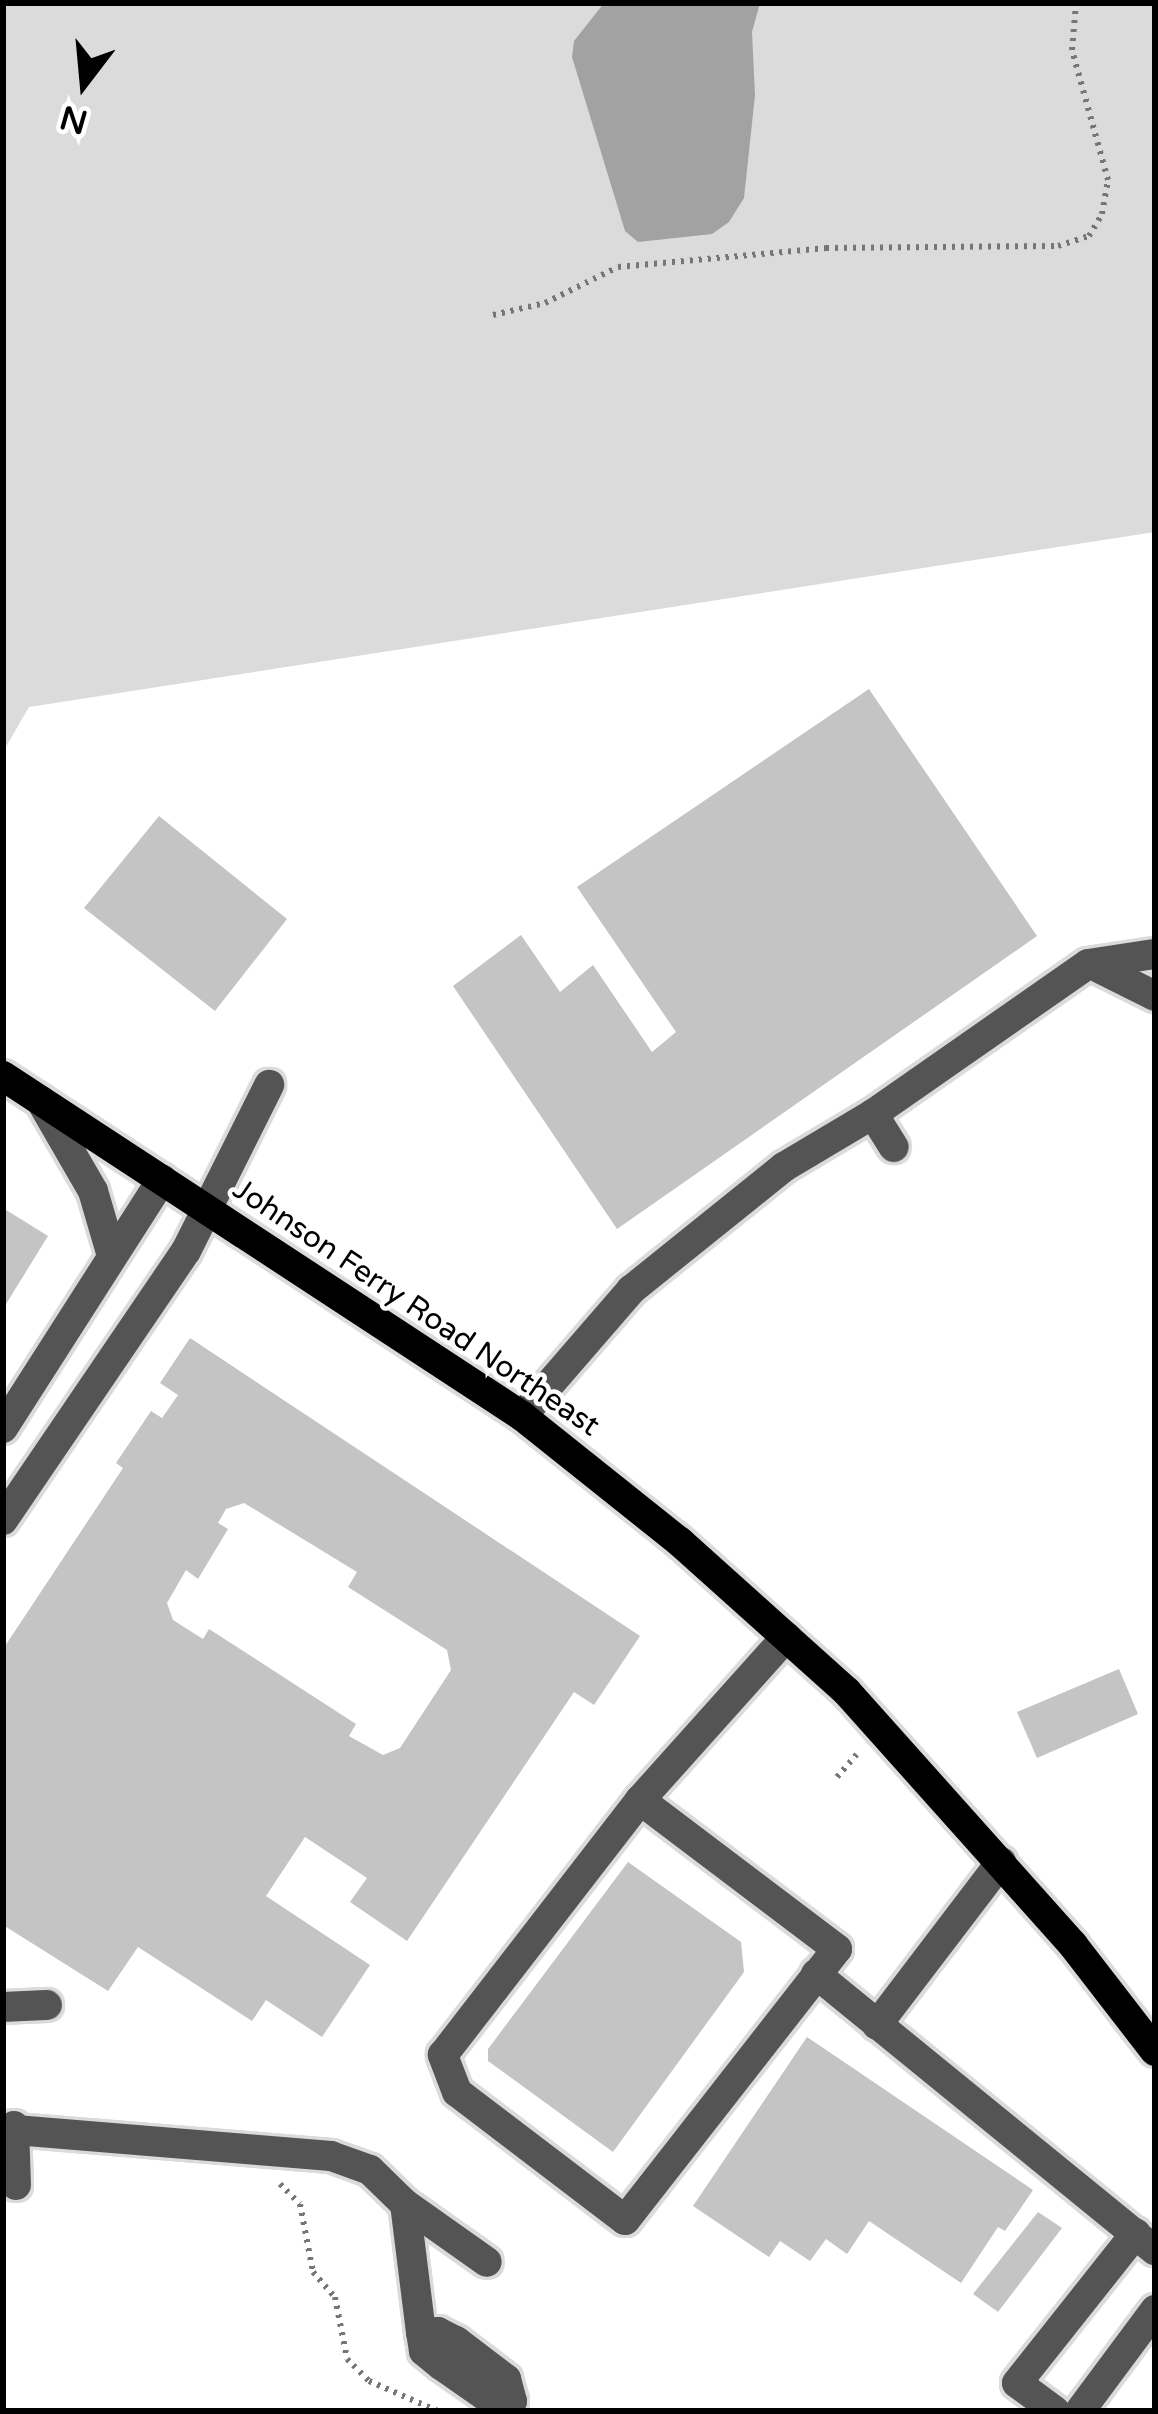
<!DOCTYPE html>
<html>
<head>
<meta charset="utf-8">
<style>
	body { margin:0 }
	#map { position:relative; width:1158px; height:2414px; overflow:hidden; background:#fff; font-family:"Varela Round",sans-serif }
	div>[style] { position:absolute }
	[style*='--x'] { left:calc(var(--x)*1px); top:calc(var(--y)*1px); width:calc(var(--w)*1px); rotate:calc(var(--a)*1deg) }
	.green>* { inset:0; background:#dbdbdb }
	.water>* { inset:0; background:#a2a2a2 }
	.building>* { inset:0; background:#c4c4c4 }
	.path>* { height:6px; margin-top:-3px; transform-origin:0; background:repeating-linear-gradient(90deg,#767676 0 3px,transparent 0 9px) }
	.roads { filter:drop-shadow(3px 0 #dbdbdb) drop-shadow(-3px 0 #dbdbdb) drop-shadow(0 3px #dbdbdb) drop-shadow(0 -3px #dbdbdb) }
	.minor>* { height:30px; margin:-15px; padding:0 15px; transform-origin:15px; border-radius:15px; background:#545454 }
	.major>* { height:30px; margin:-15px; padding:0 15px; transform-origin:15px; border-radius:15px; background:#000 }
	span { translate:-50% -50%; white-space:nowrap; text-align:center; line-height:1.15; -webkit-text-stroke:9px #fff; paint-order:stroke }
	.street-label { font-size:30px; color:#000 }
	.frame { position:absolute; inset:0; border:6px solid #000; pointer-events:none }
	.north { position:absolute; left:24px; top:24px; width:120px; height:120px; -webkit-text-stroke:9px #fff; paint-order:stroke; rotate:196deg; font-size:33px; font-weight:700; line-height:48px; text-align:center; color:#000 }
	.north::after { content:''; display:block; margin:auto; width:42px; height:54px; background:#000; clip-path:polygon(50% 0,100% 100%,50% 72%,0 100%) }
</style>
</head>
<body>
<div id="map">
	<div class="green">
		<i style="clip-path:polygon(3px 3px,1155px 3px,1155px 532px,29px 707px,3px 752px)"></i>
	</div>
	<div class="water">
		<i style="clip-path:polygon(604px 3px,760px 3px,752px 32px,755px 95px,744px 198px,729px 222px,712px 234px,638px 242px,625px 231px,572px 57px,574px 41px)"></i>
	</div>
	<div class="building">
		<i style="clip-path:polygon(869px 689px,1037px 936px,617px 1229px,453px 986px,521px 935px,560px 992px,593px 965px,652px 1052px,676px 1032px,577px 887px)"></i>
		<i style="clip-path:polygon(159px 816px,287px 919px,215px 1011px,84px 908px)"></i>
		<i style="clip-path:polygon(3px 1208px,48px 1236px,3px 1309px)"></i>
		<i style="clip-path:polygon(evenodd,190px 1338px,640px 1636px,594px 1705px,574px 1692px,407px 1941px,350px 1902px,367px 1878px,305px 1837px,266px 1896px,370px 1965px,322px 2037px,266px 2000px,252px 2021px,138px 1947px,108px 1991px,3px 1925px,3px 1649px,123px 1468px,116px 1463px,151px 1411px,162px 1418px,178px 1395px,160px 1383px,190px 1338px,244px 1503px,357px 1572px,348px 1587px,447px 1650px,451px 1670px,400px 1748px,383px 1755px,349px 1736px,356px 1724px,209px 1629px,203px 1639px,173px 1620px,167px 1603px,186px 1570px,198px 1579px,228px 1529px,218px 1523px,226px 1509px,244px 1503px)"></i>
		<i style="clip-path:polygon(1119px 1669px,1138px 1714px,1037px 1758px,1017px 1712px)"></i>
		<i style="clip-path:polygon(628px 1862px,741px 1942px,744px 1972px,613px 2152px,488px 2061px,488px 2049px)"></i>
		<i style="clip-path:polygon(807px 2037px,1033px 2190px,1005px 2231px,998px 2227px,961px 2283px,869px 2221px,847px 2254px,826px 2239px,810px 2261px,780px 2241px,769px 2257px,693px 2206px)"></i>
		<i style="clip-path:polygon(1038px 2212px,1062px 2228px,998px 2312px,973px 2294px)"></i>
	</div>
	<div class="path">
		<i style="--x:493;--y:315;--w:53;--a:-13"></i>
		<i style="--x:545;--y:303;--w:81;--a:-26.3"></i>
		<i style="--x:618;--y:267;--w:209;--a:-5.2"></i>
		<i style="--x:826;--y:248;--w:232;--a:-0.5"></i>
		<i style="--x:1058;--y:246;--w:33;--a:-18"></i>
		<i style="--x:1089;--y:236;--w:26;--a:-59"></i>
		<i style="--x:1102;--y:214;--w:35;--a:-80"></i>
		<i style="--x:1108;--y:180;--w:135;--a:-105.5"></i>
		<i style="--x:1072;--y:50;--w:47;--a:-85.1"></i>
		<i style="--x:837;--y:1777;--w:30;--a:-49"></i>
		<i style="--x:280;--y:2184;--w:28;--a:45"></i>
		<i style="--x:300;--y:2204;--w:69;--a:79.2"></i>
		<i style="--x:313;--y:2272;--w:33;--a:49"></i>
		<i style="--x:335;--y:2297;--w:63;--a:79"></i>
		<i style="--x:347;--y:2359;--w:31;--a:45"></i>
		<i style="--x:369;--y:2381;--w:75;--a:23.5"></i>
	</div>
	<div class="roads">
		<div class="minor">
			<i style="--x:1099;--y:968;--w:63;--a:26.6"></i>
			<i style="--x:41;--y:1101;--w:104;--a:60"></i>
			<i style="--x:93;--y:1191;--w:68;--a:73.7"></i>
			<i style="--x:873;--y:1114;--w:39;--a:58"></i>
			<i style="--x:522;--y:1416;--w:167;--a:-49.1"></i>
			<i style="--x:631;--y:1290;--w:196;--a:-38.8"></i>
			<i style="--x:784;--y:1167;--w:104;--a:-30.8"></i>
			<i style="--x:873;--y:1114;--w:262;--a:-34.9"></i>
			<i style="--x:1088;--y:964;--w:68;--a:-8.5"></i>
			<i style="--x:3;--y:1428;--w:295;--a:-57.4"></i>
			<i style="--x:3;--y:1520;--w:325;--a:-55.8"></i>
			<i style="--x:186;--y:1251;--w:186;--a:-63.4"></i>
			<i style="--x:640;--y:1800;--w:247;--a:37.1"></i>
			<i style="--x:837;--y:1949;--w:344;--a:128"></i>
			<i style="--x:625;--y:2220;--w:211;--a:-142.7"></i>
			<i style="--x:457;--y:2092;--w:40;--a:-111"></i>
			<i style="--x:443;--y:2055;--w:322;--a:-52.3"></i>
			<i style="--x:640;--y:1800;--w:219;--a:-48.1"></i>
			<i style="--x:816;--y:1974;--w:437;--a:39.2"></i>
			<i style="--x:3;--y:2007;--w:44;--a:-2.6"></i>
			<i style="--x:877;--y:2025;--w:205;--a:-52.7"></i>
			<i style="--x:14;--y:2126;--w:59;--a:88.1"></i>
			<i style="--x:3;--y:2129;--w:329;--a:4.7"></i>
			<i style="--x:331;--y:2156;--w:41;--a:19.7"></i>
			<i style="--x:370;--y:2170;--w:49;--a:44.2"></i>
			<i style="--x:405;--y:2204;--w:129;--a:82.9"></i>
			<i style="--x:405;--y:2204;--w:100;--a:35.3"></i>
			<i style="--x:421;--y:2332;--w:17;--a:0"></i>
			<i style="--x:438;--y:2332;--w:20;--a:27"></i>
			<i style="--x:456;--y:2341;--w:63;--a:37.2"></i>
			<i style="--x:506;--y:2379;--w:23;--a:75"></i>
			<i style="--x:512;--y:2401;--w:21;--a:-177"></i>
			<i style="--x:491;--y:2400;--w:61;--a:-145"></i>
			<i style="--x:441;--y:2365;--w:22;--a:-141"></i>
			<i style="--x:424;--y:2351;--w:19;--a:-99"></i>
			<i style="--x:1055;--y:2411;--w:47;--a:-143.6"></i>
			<i style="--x:1017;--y:2383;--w:191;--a:-51.6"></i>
			<i style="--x:1080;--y:2411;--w:126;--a:-53.4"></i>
		</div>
		<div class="major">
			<i style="--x:3;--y:1076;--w:620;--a:33.23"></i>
			<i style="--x:522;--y:1416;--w:202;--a:38.6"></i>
			<i style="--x:680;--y:1542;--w:224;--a:41.9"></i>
			<i style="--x:847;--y:1692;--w:339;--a:48.2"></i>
			<i style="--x:1073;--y:1945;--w:134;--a:52.3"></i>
		</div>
	</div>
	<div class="street-label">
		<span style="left:416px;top:1308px;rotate:34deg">Johnson Ferry Road Northeast</span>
	</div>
	<div class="frame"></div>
	<div class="north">N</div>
</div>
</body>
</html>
